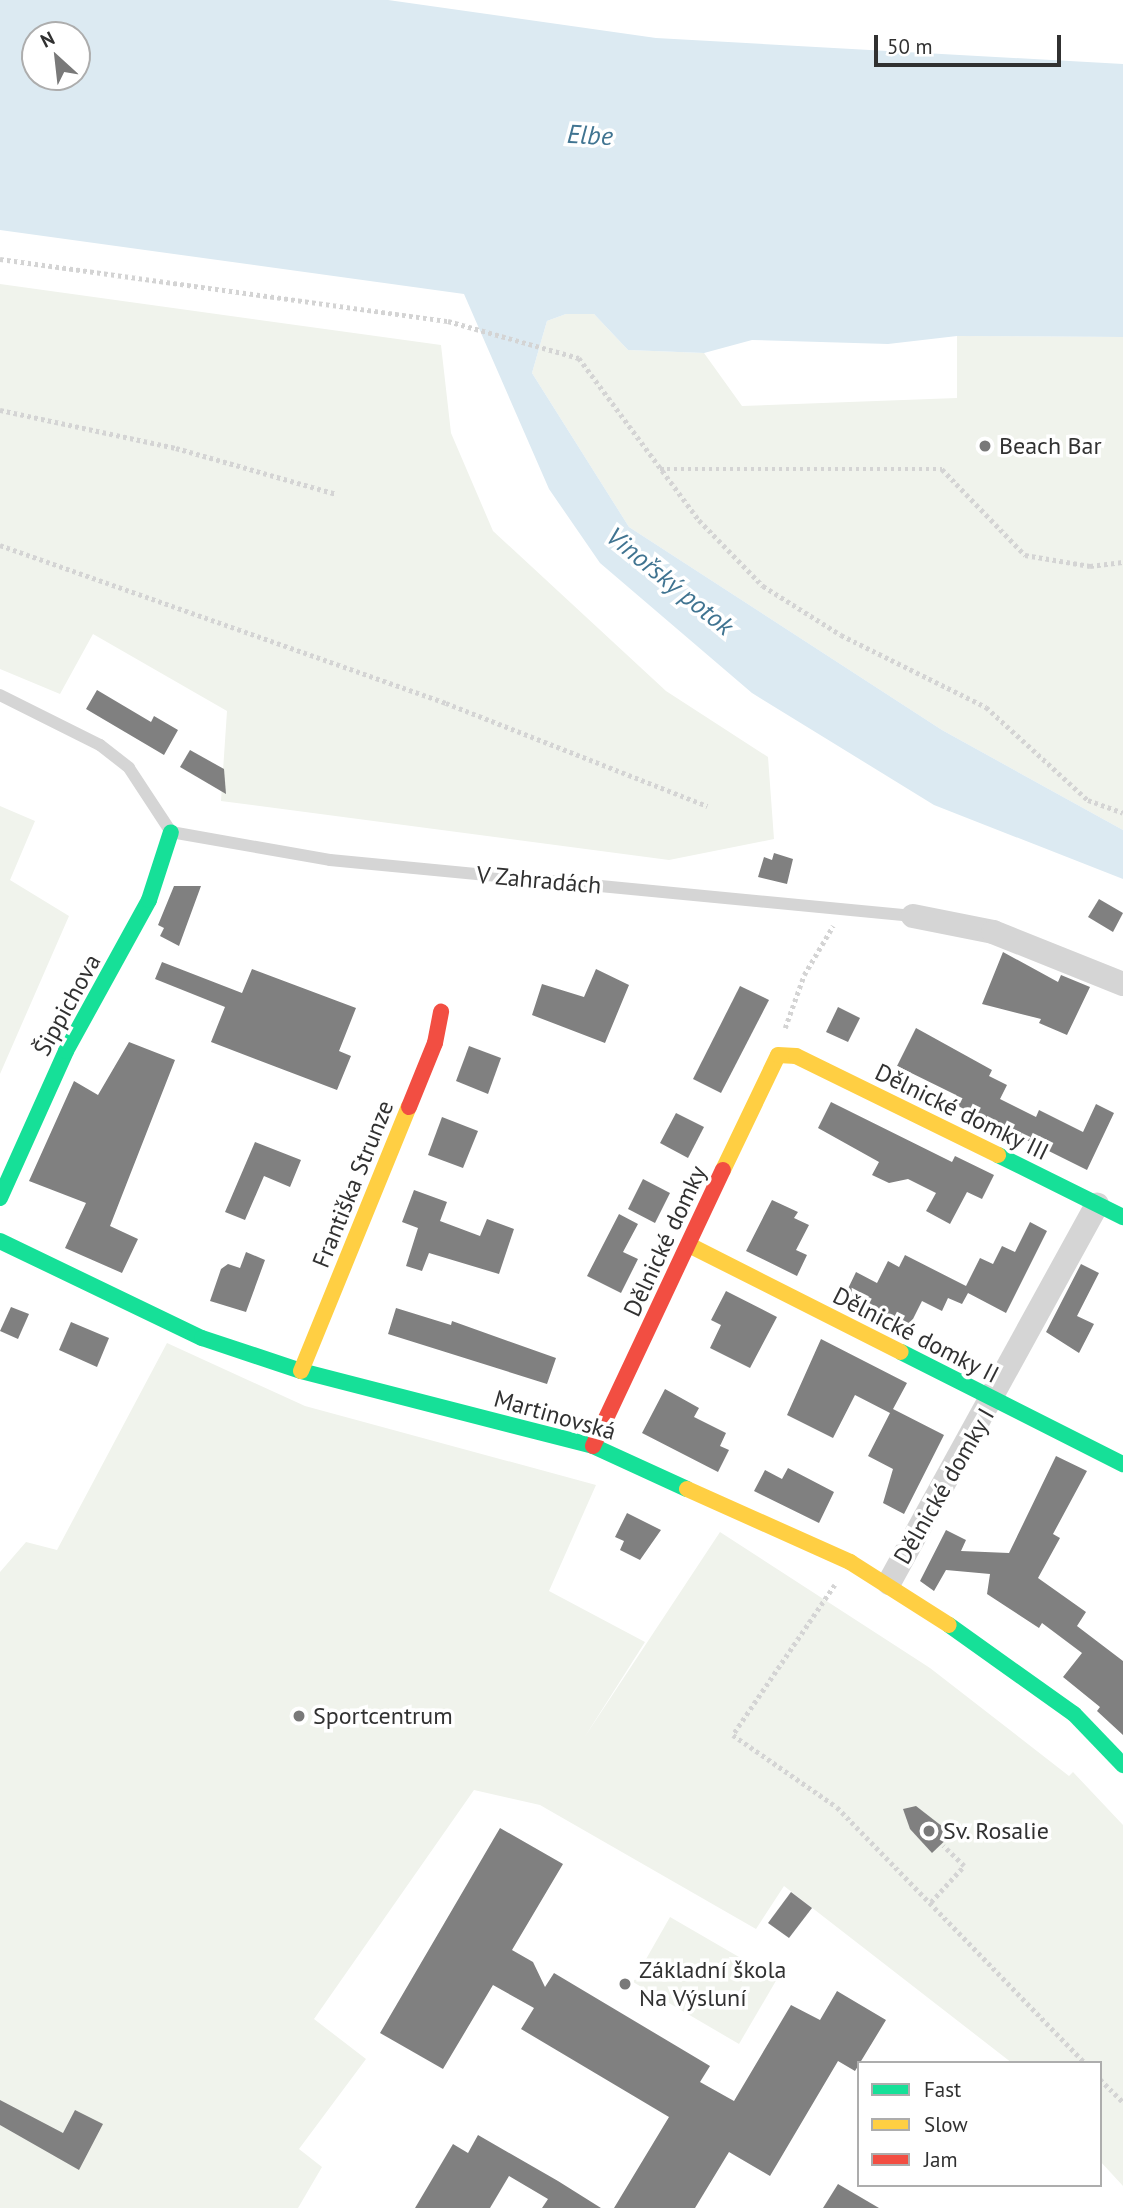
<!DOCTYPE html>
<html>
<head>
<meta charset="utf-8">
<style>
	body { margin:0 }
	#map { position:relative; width:1123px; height:2208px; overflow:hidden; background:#fff; font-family:"PT Sans",sans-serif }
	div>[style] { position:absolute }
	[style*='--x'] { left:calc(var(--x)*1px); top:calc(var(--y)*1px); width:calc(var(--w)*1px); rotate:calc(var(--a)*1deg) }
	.green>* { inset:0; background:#f0f3ec }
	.water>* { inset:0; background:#dceaf2 }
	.building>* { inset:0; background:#808080 }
	.path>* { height:4.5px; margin-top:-2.25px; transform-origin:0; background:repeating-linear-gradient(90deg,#d4d4d4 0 3.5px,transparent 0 7px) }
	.lane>* { height:12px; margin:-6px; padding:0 6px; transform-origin:6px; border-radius:6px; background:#d5d5d5 }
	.street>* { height:24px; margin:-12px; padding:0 12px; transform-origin:12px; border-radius:12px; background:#d5d5d5 }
	.fast>* { height:16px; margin:-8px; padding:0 8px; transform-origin:8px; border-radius:8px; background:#16e098 }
	.slow>* { height:16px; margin:-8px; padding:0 8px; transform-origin:8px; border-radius:8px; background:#ffcf43 }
	.jam>* { height:16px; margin:-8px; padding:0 8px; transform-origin:8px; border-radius:8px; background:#f24e42 }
	.dots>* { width:19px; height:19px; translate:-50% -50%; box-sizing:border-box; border:4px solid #fff; border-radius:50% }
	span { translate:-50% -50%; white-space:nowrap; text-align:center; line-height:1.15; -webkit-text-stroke:7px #fff; paint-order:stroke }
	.poi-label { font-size:24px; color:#313131 }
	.left { translate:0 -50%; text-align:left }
	.street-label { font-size:24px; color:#313131 }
	.water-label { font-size:26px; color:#407491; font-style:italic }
	.legend { position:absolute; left:857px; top:2061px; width:245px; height:126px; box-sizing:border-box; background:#fff; border:2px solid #adadad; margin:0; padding:9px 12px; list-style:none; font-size:21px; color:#313131 }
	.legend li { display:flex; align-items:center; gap:14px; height:35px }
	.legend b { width:35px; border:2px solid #adadad }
	.north { position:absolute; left:21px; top:21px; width:70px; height:70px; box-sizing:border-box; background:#fff; border:2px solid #adadad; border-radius:50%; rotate:333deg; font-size:19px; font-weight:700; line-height:28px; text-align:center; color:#313131 }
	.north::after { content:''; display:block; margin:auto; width:24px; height:32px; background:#797979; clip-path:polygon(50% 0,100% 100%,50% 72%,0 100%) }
	.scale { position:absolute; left:874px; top:35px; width:187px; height:32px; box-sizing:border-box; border:4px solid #313131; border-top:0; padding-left:9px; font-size:21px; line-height:24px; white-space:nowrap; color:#313131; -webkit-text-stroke:5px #fff; paint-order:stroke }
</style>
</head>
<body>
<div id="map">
	<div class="green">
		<i style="clip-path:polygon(0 284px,441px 345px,451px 433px,493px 531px,666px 691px,768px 757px,774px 839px,669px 860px,221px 801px,227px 711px,93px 634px,60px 694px,0 669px)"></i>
		<i style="clip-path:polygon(566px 314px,594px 314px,628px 350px,704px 353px,742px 406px,957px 398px,957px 336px,1123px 337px,1123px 830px,942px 730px,629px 527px,532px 373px,547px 321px)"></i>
		<i style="clip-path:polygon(0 806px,35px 821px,10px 880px,69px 916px,0 1074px)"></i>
		<i style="clip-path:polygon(167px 1343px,305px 1406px,596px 1485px,549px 1591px,645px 1642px,584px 1738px,720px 1532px,930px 1668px,1069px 1776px,1073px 1772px,1123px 1825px,1123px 2186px,1100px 2161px,1100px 2063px,1012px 2063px,784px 1886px,756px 1929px,540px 1805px,474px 1790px,314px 2019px,366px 2059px,299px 2149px,322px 2167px,298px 2208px,0 2208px,0 1572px,26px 1542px,57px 1550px)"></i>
		<i style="clip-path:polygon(670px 1917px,777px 1979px,739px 2044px,633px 1982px)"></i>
	</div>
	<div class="water">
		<i style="clip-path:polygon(evenodd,0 0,388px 0,656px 38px,1123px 64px,1123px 337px,957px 336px,888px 344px,752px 340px,704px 353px,628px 350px,594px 314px,566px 314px,547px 321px,532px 373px,629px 527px,942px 730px,1123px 830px,1123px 879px,934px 805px,752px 693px,600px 563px,549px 489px,464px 294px,0 230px,0 0,35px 35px,77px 35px,77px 77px,35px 77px,35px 35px)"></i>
	</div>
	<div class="building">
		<i style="clip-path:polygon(97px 690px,151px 722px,154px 716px,178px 730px,164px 755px,86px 709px)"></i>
		<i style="clip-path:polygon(190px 750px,224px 769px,226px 794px,180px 767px)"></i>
		<i style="clip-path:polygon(774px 853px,793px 859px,787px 884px,758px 877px,764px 857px,772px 860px)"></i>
		<i style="clip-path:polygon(174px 886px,201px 886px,179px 946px,160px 936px,164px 928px,158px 925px)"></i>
		<i style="clip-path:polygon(1099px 899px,1123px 913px,1113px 932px,1088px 917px)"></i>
		<i style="clip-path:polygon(1003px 952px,1058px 982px,1061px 975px,1090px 987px,1067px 1035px,1039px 1023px,1041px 1019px,982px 1004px)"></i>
		<i style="clip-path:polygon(162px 962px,242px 993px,252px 969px,356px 1008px,339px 1051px,351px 1056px,337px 1090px,211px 1042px,225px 1007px,155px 979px)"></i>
		<i style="clip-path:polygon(596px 969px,629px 985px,605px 1043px,532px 1015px,542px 984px,584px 997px)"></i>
		<i style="clip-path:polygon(740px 986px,769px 1000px,721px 1093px,693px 1079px)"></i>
		<i style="clip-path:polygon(838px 1007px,860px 1018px,848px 1042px,826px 1032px)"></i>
		<i style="clip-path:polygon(916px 1028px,992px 1070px,989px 1076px,1007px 1085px,1000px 1099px,1036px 1117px,1039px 1110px,1083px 1132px,1096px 1104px,1114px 1113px,1087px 1170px,952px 1103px,956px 1095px,897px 1066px)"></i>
		<i style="clip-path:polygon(129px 1042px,175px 1060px,110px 1226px,138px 1239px,122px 1273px,65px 1248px,86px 1203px,29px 1181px,74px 1081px,98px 1095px)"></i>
		<i style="clip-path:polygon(469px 1046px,501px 1058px,488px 1094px,456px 1081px)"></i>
		<i style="clip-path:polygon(831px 1102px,952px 1162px,955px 1156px,994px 1175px,982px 1199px,967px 1192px,950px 1224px,926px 1211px,936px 1193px,908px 1179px,889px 1183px,872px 1175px,879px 1162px,818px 1128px)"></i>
		<i style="clip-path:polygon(676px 1113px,704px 1127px,688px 1158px,660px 1143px)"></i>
		<i style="clip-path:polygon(442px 1117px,478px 1131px,463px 1168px,428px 1155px)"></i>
		<i style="clip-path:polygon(255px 1142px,301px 1160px,290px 1187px,264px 1176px,245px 1220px,225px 1212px)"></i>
		<i style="clip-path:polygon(643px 1179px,670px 1193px,655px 1223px,628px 1209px)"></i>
		<i style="clip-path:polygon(414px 1190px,447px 1202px,440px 1221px,480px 1236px,487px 1219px,514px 1229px,499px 1274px,429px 1253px,422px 1271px,406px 1266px,418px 1228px,402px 1222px)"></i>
		<i style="clip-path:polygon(772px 1200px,798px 1212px,794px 1218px,809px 1225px,796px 1250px,807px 1255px,797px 1276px,746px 1251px)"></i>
		<i style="clip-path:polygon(619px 1214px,638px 1224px,623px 1252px,638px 1259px,621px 1293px,587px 1276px)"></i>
		<i style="clip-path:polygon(1030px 1222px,1047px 1231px,1006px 1313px,968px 1293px,962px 1304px,948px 1298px,942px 1311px,922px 1301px,907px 1331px,843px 1299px,856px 1272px,877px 1283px,888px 1261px,899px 1267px,905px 1255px,966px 1286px,980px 1258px,993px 1264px,1002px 1246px,1015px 1252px)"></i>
		<i style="clip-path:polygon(246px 1252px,265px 1260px,246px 1312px,210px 1301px,221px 1269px,228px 1264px,240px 1268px)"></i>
		<i style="clip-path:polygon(1081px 1264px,1099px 1273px,1077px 1316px,1094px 1324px,1079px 1353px,1046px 1332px)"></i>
		<i style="clip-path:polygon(726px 1291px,777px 1317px,750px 1368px,710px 1348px,721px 1325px,711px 1320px)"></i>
		<i style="clip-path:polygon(11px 1307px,29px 1314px,18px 1339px,0 1331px)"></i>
		<i style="clip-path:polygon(396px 1308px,451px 1325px,452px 1321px,556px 1358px,547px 1384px,388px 1334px)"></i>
		<i style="clip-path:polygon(71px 1322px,109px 1338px,97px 1367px,59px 1350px)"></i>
		<i style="clip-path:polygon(821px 1339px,907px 1383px,893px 1409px,944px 1435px,904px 1514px,883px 1503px,893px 1469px,868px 1456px,890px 1413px,855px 1395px,833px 1438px,787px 1415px)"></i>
		<i style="clip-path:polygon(665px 1389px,699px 1408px,694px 1417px,726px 1433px,720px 1446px,729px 1450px,718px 1472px,642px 1433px)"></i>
		<i style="clip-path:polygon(1056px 1456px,1087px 1471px,1053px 1534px,1060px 1538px,1038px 1578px,1086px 1612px,1077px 1626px,1123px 1661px,1123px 1735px,1097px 1711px,1100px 1707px,1063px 1677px,1082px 1653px,1042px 1623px,1039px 1628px,987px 1594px,990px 1574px,946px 1570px,934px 1591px,920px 1581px,946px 1530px,966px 1540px,961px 1551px,1009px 1553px)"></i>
		<i style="clip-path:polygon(788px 1468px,834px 1492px,819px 1523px,754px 1491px,765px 1470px,782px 1479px)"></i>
		<i style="clip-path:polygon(627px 1513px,661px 1530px,640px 1560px,620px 1550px,624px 1541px,615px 1537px)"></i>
		<i style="clip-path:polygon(916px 1806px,952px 1834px,932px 1853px,910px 1829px,903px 1809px)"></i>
		<i style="clip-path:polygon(500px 1828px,563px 1864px,512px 1950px,533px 1962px,545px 1987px,554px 1973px,710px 2066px,700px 2082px,734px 2101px,791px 2005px,820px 2020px,837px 1991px,886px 2020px,855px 2071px,838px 2061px,770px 2176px,729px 2152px,695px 2208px,614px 2208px,669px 2117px,521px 2029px,534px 2008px,493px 1985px,443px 2069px,380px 2033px)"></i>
		<i style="clip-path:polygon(791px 1892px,812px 1908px,789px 1938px,768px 1923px)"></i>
		<i style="clip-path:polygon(0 2100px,63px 2133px,75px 2110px,103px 2124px,79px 2170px,0 2125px)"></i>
		<i style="clip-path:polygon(478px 2135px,558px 2181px,601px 2208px,542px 2208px,548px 2199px,509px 2176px,490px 2208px,415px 2208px,453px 2144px,468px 2153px)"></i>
		<i style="clip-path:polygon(838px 2184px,879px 2208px,823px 2208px)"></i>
	</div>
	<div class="path">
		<i style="--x:0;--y:259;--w:452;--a:7.9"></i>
		<i style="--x:448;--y:321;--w:136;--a:15.8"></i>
		<i style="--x:579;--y:358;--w:202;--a:53.5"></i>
		<i style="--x:699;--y:520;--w:92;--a:45.9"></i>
		<i style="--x:763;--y:586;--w:92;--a:32.1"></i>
		<i style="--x:841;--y:635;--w:162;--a:26.4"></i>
		<i style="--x:986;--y:707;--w:138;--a:42.4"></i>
		<i style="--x:1088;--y:800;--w:37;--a:20"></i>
		<i style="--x:0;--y:410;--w:180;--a:12.2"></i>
		<i style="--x:176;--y:448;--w:166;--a:16"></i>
		<i style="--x:660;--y:469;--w:282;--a:0"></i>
		<i style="--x:942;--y:469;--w:120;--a:46"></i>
		<i style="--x:1025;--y:555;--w:66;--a:9.6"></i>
		<i style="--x:1090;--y:566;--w:33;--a:-7"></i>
		<i style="--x:0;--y:545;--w:473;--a:19.5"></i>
		<i style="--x:446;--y:703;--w:281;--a:21.5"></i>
		<i style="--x:785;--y:1028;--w:56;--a:-70.3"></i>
		<i style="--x:804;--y:975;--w:57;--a:-59.4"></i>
		<i style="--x:835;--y:1585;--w:181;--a:124.2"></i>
		<i style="--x:733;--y:1735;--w:126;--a:34.7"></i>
		<i style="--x:837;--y:1807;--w:356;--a:45.9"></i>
		<i style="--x:931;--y:1902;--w:49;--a:-47.5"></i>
		<i style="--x:964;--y:1866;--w:29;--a:-136"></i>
		<i style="--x:1100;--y:2079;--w:33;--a:45"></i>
	</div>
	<div class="lane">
		<i style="--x:0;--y:695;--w:112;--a:26.6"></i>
		<i style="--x:100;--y:745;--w:37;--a:38"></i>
		<i style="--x:129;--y:768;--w:77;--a:56.7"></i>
		<i style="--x:171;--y:832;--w:161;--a:10"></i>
		<i style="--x:330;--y:860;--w:586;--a:5.49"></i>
	</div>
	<div class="street">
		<i style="--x:913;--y:916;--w:82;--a:11.3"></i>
		<i style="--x:993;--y:932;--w:140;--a:21.8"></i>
		<i style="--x:889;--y:1583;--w:432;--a:-61.2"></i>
	</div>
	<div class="fast">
		<i style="--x:998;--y:1155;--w:140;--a:26.4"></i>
		<i style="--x:0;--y:1198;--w:161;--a:-65.8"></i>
		<i style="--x:66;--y:1051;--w:172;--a:-61.2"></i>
		<i style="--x:149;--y:900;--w:71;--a:-72.1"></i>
		<i style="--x:0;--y:1241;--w:224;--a:25.7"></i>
		<i style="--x:202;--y:1338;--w:104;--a:18.4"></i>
		<i style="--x:301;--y:1371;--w:301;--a:14.4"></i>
		<i style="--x:593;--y:1446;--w:103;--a:24.6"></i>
		<i style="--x:901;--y:1352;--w:249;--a:26.8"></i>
		<i style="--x:949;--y:1625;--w:153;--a:35.5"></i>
		<i style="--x:1074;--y:1714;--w:71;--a:46.1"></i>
	</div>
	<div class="slow">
		<i style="--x:723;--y:1170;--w:127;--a:-64.4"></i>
		<i style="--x:778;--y:1055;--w:18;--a:3"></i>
		<i style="--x:796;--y:1056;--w:225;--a:26.1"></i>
		<i style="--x:689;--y:1245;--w:237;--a:26.8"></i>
		<i style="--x:301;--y:1371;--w:285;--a:-67.8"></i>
		<i style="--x:687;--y:1489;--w:179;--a:24.1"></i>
		<i style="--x:850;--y:1562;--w:117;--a:32.5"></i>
	</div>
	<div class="jam">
		<i style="--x:409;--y:1107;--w:69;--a:-67.9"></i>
		<i style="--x:435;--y:1043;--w:32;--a:-79"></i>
		<i style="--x:593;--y:1446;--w:305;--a:-64.8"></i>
	</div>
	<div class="dots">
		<i style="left:985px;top:446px;background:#797979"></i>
		<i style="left:299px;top:1716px;background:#797979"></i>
		<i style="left:929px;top:1831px;background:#797979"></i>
		<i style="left:625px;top:1984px;background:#797979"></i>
	</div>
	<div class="poi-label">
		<span class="left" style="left:999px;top:446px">Beach Bar</span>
		<span class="left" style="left:313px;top:1716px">Sportcentrum</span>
		<span class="left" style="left:943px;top:1831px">Sv. Rosalie</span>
		<span class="left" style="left:639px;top:1984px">Základní škola<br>Na Výsluní</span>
	</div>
	<div class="street-label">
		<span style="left:539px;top:880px;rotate:5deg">V Zahradách</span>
		<span style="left:67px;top:1005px;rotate:-61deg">Šippichova</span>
		<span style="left:962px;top:1112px;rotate:26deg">Dělnické domky III</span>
		<span style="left:353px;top:1184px;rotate:-68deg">Františka Strunze</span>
		<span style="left:665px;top:1241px;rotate:-65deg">Dělnické domky</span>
		<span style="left:916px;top:1335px;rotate:27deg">Dělnické domky II</span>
		<span style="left:555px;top:1415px;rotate:16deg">Martinovská</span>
		<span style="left:944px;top:1486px;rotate:-60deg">Dělnické domky I</span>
	</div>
	<div class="water-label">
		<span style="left:590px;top:135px;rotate:3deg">Elbe</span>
		<span style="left:670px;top:581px;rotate:39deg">Vinořský potok</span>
	</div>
	<ul class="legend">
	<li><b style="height:9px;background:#16e098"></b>Fast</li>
	<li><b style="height:9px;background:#ffcf43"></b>Slow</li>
	<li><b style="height:9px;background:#f24e42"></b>Jam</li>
	</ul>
	<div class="north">N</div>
	<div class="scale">50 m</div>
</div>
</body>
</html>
